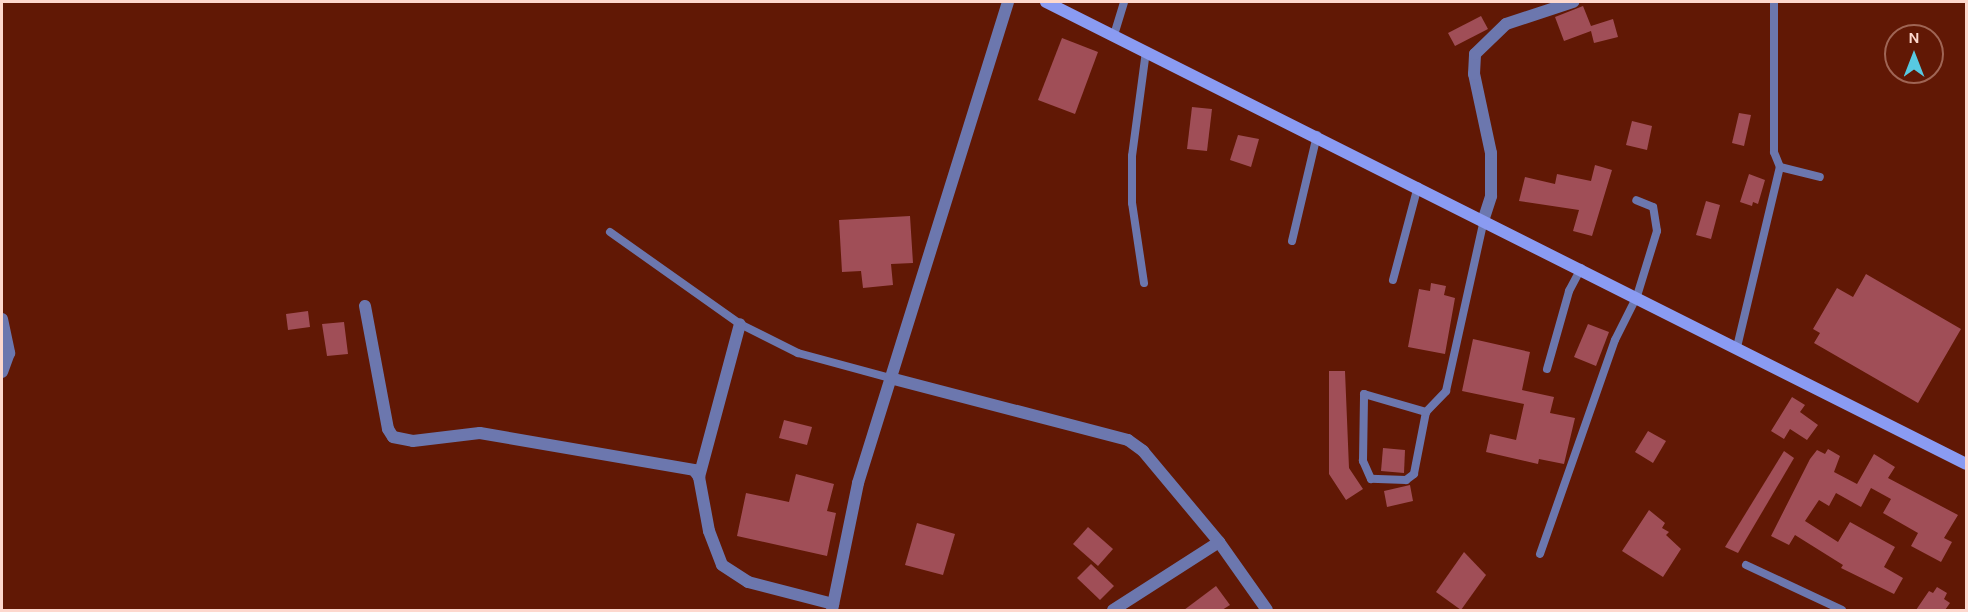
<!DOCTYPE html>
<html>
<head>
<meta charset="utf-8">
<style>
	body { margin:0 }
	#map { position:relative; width:1968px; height:612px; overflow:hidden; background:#611805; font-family:Karla,sans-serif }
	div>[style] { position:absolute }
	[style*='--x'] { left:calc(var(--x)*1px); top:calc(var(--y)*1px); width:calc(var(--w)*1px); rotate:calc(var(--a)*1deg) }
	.building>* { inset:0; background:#a04e57 }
	.lane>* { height:8px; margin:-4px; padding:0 4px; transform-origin:4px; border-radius:4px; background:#6c77ae }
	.street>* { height:12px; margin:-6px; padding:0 6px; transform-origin:6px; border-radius:6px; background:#6c77ae }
	.secondary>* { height:12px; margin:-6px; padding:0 6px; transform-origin:6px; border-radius:6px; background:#8a9bf2 }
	span { translate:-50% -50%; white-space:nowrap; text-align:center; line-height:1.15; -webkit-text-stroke:4.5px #611805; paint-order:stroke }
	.frame { position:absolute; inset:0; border:3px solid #fdd8ce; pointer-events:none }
	.north { position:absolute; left:1884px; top:24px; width:60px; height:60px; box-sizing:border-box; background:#611805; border:2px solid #9f6555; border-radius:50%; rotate:0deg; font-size:16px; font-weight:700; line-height:24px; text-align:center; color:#fdd8ce }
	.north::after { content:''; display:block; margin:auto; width:21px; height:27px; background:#57c9e2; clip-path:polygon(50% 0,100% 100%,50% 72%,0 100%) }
</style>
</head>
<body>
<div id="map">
	<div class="building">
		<i style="clip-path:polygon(1583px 6px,1591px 26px,1613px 19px,1618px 37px,1594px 43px,1591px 31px,1564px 41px,1555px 17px)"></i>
		<i style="clip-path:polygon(1481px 16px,1488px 29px,1455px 46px,1448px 33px)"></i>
		<i style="clip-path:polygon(1062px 38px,1098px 52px,1075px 114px,1038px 100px)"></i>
		<i style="clip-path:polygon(1192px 107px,1212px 109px,1207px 151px,1187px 149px)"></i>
		<i style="clip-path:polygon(1739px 113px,1751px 115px,1744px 146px,1732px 143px)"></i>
		<i style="clip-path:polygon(1632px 121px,1652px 126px,1647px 150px,1626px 145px)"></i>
		<i style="clip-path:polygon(1238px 135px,1259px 139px,1251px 167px,1230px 160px)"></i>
		<i style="clip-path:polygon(1595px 165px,1612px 170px,1592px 236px,1573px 231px,1579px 210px,1519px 201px,1525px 177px,1555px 184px,1557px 174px,1591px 181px)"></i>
		<i style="clip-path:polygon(1749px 174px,1765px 180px,1758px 204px,1753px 202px,1752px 206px,1740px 202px)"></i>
		<i style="clip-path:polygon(1706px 201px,1720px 205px,1711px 239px,1696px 235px)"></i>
		<i style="clip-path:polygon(910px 216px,913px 263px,891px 264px,893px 285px,863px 288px,861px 271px,842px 272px,839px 220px)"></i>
		<i style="clip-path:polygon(1866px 274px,1961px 329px,1918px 403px,1814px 343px,1820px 333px,1813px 329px,1837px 288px,1853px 297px)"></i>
		<i style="clip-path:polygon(1431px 283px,1446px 286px,1444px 295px,1455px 298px,1445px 354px,1408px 347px,1419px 289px,1430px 291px)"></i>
		<i style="clip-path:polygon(308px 311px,310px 327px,288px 330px,286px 314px)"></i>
		<i style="clip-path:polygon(344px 322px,348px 354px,327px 356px,322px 324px)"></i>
		<i style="clip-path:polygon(1588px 324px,1609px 332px,1596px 366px,1574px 357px)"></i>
		<i style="clip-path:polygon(1473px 339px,1530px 352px,1522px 390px,1554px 397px,1550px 413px,1575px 418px,1564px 464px,1539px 459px,1538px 464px,1486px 452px,1490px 434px,1516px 440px,1524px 404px,1462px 391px)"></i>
		<i style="clip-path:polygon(1329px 371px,1345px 371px,1349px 468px,1363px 489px,1346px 500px,1329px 474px)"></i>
		<i style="clip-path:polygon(1792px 397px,1805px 405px,1800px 412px,1818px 425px,1807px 440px,1790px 429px,1784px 439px,1771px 431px)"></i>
		<i style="clip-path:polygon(784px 420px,812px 427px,807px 445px,779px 438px)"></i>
		<i style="clip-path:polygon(1648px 431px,1666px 441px,1653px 463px,1635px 452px)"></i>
		<i style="clip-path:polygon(1383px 448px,1405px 450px,1404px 473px,1381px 471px)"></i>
		<i style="clip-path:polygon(1828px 449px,1840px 456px,1834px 472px,1857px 484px,1874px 454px,1895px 467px,1888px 478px,1958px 515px,1944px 538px,1952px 542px,1941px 562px,1911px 546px,1918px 533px,1883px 513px,1891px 499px,1871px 488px,1861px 507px,1836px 493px,1829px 506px,1819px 500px,1805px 521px,1838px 542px,1850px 522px,1895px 547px,1884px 567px,1903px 578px,1894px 594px,1841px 568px,1843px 565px,1795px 535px,1789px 545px,1771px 536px,1810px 459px,1817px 450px,1825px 454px)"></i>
		<i style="clip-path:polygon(1784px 451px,1794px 458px,1738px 553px,1725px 547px)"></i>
		<i style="clip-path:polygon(796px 474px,834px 484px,827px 511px,836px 513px,827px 556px,737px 536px,746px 493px,789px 502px)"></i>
		<i style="clip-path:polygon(1410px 485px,1413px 501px,1387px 507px,1384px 491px)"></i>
		<i style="clip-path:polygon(1649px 510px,1665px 523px,1662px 528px,1669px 532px,1666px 535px,1681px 549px,1663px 577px,1622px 551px)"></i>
		<i style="clip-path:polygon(917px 523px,955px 534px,943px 575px,905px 565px)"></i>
		<i style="clip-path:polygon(1088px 527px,1113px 549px,1098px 566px,1073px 544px)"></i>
		<i style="clip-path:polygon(1464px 552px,1486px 575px,1461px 610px,1436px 592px)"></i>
		<i style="clip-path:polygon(1091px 564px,1114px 586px,1100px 600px,1077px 578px)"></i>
		<i style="clip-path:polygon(1216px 586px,1230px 605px,1222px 610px,1184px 610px)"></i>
		<i style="clip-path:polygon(1937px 587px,1947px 593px,1944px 599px,1950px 603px,1945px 610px,1916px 610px,1929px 591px,1933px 593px)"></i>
	</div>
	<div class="lane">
		<i style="--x:1114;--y:35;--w:34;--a:-73"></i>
		<i style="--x:1780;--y:167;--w:41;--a:14"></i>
		<i style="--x:610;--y:232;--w:159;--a:35.3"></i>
		<i style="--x:740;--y:324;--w:65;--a:26.6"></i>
		<i style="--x:798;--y:353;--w:95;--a:15.2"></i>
		<i style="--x:1292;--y:241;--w:109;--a:-76.7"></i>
		<i style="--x:1393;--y:280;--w:97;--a:-75.1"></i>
		<i style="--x:1144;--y:283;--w:81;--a:-98.5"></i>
		<i style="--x:1132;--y:203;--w:47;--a:-90"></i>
		<i style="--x:1132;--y:156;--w:106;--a:-82.4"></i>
		<i style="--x:1737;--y:347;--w:185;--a:-76.6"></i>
		<i style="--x:1780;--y:167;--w:16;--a:-112"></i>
		<i style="--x:1774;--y:152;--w:150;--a:-90"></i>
		<i style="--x:1547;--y:369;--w:81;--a:-74.2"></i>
		<i style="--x:1569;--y:291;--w:26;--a:-62"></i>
		<i style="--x:1426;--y:412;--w:63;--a:101"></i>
		<i style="--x:1414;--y:474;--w:10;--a:143"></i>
		<i style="--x:1406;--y:480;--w:35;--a:-178"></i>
		<i style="--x:1371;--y:479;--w:20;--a:-114"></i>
		<i style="--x:1363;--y:461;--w:67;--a:-89.1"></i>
		<i style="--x:1364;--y:394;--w:65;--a:16.2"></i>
		<i style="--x:1426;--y:412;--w:29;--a:-46"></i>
		<i style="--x:1446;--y:391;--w:175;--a:-77.5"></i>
		<i style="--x:1540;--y:554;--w:227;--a:-70.7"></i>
		<i style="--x:1615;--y:340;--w:49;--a:-63.4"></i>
		<i style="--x:1637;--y:296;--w:68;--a:-72.9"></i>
		<i style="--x:1657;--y:231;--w:24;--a:-99"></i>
		<i style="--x:1653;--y:207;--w:18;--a:-158"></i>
		<i style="--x:1746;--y:565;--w:106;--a:25.1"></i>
	</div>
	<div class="street">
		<i style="--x:1484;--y:218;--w:23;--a:-72"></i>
		<i style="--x:1491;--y:196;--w:43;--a:-90"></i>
		<i style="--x:1491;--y:153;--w:81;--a:-102.1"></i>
		<i style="--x:1474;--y:74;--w:20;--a:-87"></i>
		<i style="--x:1475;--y:54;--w:43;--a:-44.1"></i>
		<i style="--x:1506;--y:24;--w:71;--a:-18.2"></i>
		<i style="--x:365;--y:306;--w:125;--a:79.4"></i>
		<i style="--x:388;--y:429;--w:9;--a:58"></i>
		<i style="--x:393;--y:437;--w:20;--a:11"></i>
		<i style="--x:413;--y:441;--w:67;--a:-6.8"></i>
		<i style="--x:480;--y:433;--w:217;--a:9.8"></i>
		<i style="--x:694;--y:470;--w:9;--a:54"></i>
		<i style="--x:699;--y:477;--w:55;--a:79.5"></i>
		<i style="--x:709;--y:531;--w:36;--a:69"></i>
		<i style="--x:722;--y:565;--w:31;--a:33"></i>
		<i style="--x:748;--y:582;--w:88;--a:14.5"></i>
		<i style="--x:2;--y:319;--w:35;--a:78"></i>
		<i style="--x:9;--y:353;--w:20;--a:110"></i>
		<i style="--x:890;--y:378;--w:246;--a:14.6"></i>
		<i style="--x:1128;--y:440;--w:19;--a:36"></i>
		<i style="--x:1143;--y:451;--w:119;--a:50.1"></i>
		<i style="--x:1219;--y:542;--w:83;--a:54.8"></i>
		<i style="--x:699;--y:477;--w:158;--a:-75"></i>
		<i style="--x:832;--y:610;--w:130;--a:-78.4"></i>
		<i style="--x:858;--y:483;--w:504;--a:-72.68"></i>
		<i style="--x:1113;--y:610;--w:126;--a:-32.7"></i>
	</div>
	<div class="secondary">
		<i style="--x:1046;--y:2;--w:1029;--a:26.66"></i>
	</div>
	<div class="frame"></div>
	<div class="north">N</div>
</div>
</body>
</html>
